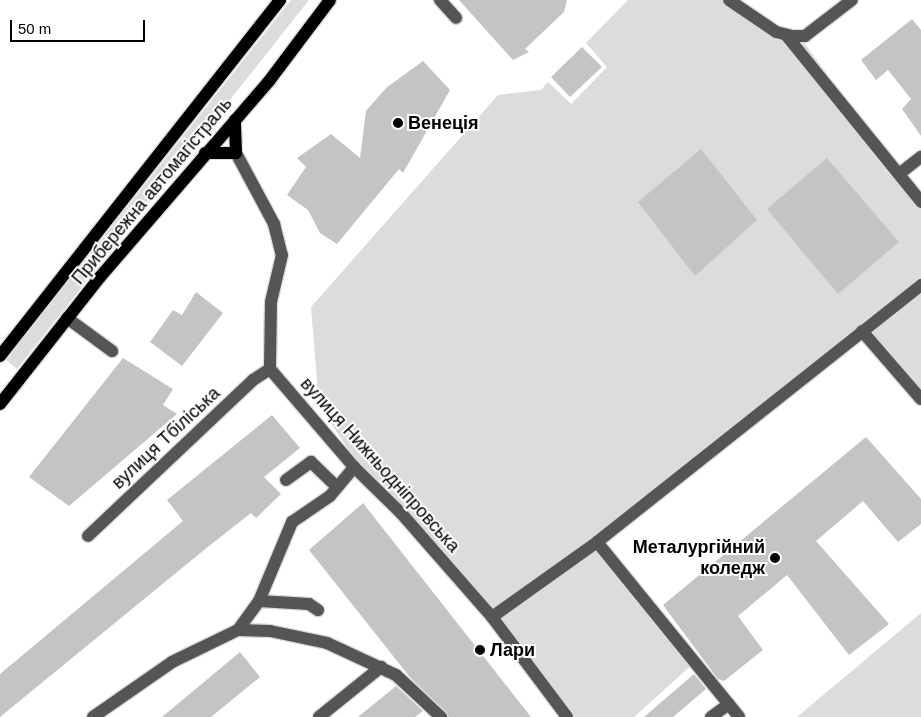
<!DOCTYPE html>
<html>
<head>
<meta charset="utf-8">
<style>
	body { margin:0 }
	#map { position:relative; width:921px; height:717px; overflow:hidden; background:#fff; font-family:Helvetica,sans-serif }
	div>[style] { position:absolute }
	[style*='--x'] { left:calc(var(--x)*1px); top:calc(var(--y)*1px); width:calc(var(--w)*1px); rotate:calc(var(--a)*1deg) }
	.green>* { inset:0; background:#dcdcdc }
	.building>* { inset:0; background:#c4c4c4 }
	.roads { filter:drop-shadow(1px 0 #dbdbdb) drop-shadow(-1px 0 #dbdbdb) drop-shadow(0 1px #dbdbdb) drop-shadow(0 -1px #dbdbdb) }
	.minor>* { height:12px; margin:-6px; padding:0 6px; transform-origin:6px; border-radius:6px; background:#555 }
	.major>* { height:12px; margin:-6px; padding:0 6px; transform-origin:6px; border-radius:6px; background:#000 }
	.dots>* { width:14px; height:14px; translate:-50% -50%; box-sizing:border-box; border:2px solid #fff; border-radius:50% }
	span { translate:-50% -50%; white-space:nowrap; text-align:center; line-height:1.15; -webkit-text-stroke:4px #fff; paint-order:stroke }
	.poi-label { font-size:18px; color:#000; font-weight:700 }
	.left { translate:0 -50%; text-align:left }
	.right { translate:-100% -50%; text-align:right }
	.street-label { font-size:18px; color:#000 }
	.scale { position:absolute; left:10px; top:20px; width:135px; height:22px; box-sizing:border-box; border:2px solid #000; border-top:0; padding-left:6px; font-size:15px; line-height:18px; white-space:nowrap; color:#000; -webkit-text-stroke:4px #fff; paint-order:stroke }
</style>
</head>
<body>
<div id="map">
	<div class="green">
		<i style="clip-path:polygon(291px 0,309px 0,17px 369px,6px 360px)"></i>
		<i style="clip-path:polygon(628px 0,729px 0,802px 40px,921px 202px,921px 399px,862px 331px,597px 542px,694px 663px,634px 717px,567px 717px,359px 465px,319px 406px,311px 307px,498px 95px,541px 90px,548px 82px,571px 104px,607px 67px,586px 43px)"></i>
		<i style="clip-path:polygon(921px 613px,921px 717px,797px 717px)"></i>
	</div>
	<div class="building">
		<i style="clip-path:polygon(459px 0,567px 0,564px 12px,525px 49px,529px 52px,513px 60px)"></i>
		<i style="clip-path:polygon(912px 19px,921px 30px,921px 136px,902px 109px,911px 99px,888px 70px,876px 80px,861px 60px)"></i>
		<i style="clip-path:polygon(582px 47px,602px 67px,570px 97px,551px 77px)"></i>
		<i style="clip-path:polygon(423px 61px,450px 90px,403px 173px,399px 169px,337px 244px,320px 233px,308px 210px,287px 195px,306px 167px,297px 158px,331px 134px,360px 158px,366px 111px,386px 88px)"></i>
		<i style="clip-path:polygon(701px 149px,757px 220px,695px 276px,638px 202px)"></i>
		<i style="clip-path:polygon(827px 158px,899px 242px,838px 294px,767px 209px)"></i>
		<i style="clip-path:polygon(196px 292px,223px 313px,182px 366px,150px 342px,173px 310px,182px 315px)"></i>
		<i style="clip-path:polygon(123px 358px,173px 389px,163px 405px,177px 414px,69px 506px,29px 477px)"></i>
		<i style="clip-path:polygon(272px 415px,300px 448px,264px 477px,281px 494px,256px 518px,251px 513px,204px 550px,0 717px,0 674px,183px 521px,167px 500px)"></i>
		<i style="clip-path:polygon(866px 437px,921px 499px,921px 524px,898px 542px,863px 501px,816px 541px,889px 624px,849px 655px,787px 575px,738px 616px,763px 650px,724px 681px,718px 679px,663px 605px)"></i>
		<i style="clip-path:polygon(363px 503px,531px 717px,449px 717px,409px 676px,309px 550px)"></i>
		<i style="clip-path:polygon(240px 652px,260px 677px,211px 717px,162px 717px)"></i>
		<i style="clip-path:polygon(694px 674px,706px 689px,673px 717px,644px 717px)"></i>
		<i style="clip-path:polygon(396px 686px,423px 711px,415px 717px,358px 717px)"></i>
	</div>
	<div class="roads">
		<div class="minor">
			<i style="--x:440;--y:0;--w:24;--a:48"></i>
			<i style="--x:729;--y:0;--w:57;--a:34.2"></i>
			<i style="--x:776;--y:32;--w:16;--a:14"></i>
			<i style="--x:792;--y:36;--w:13;--a:0"></i>
			<i style="--x:805;--y:36;--w:59;--a:-37.5"></i>
			<i style="--x:786;--y:35;--w:215;--a:51"></i>
			<i style="--x:236;--y:153;--w:81;--a:61.8"></i>
			<i style="--x:274;--y:224;--w:32;--a:76"></i>
			<i style="--x:282;--y:255;--w:48;--a:103.2"></i>
			<i style="--x:271;--y:302;--w:67;--a:90.9"></i>
			<i style="--x:270;--y:369;--w:129;--a:49.4"></i>
			<i style="--x:354;--y:467;--w:66;--a:44.4"></i>
			<i style="--x:401;--y:513;--w:138;--a:48.8"></i>
			<i style="--x:492;--y:617;--w:125;--a:53.1"></i>
			<i style="--x:899;--y:174;--w:28;--a:-38"></i>
			<i style="--x:67;--y:318;--w:56;--a:36.3"></i>
			<i style="--x:862;--y:331;--w:90;--a:49.1"></i>
			<i style="--x:286;--y:480;--w:31;--a:-36"></i>
			<i style="--x:311;--y:462;--w:36;--a:44"></i>
			<i style="--x:88;--y:536;--w:227;--a:-43.4"></i>
			<i style="--x:253;--y:380;--w:20;--a:-33"></i>
			<i style="--x:597;--y:542;--w:225;--a:50.9"></i>
			<i style="--x:259;--y:601;--w:50;--a:3.4"></i>
			<i style="--x:309;--y:604;--w:11;--a:34"></i>
			<i style="--x:492;--y:617;--w:129;--a:-35.5"></i>
			<i style="--x:597;--y:542;--w:414;--a:-38.4"></i>
			<i style="--x:238;--y:630;--w:36;--a:-54"></i>
			<i style="--x:259;--y:601;--w:86;--a:-67.3"></i>
			<i style="--x:292;--y:522;--w:46;--a:-34.4"></i>
			<i style="--x:330;--y:496;--w:38;--a:-50"></i>
			<i style="--x:93;--y:717;--w:96;--a:-34.8"></i>
			<i style="--x:172;--y:662;--w:73;--a:-25.9"></i>
			<i style="--x:238;--y:630;--w:32;--a:2"></i>
			<i style="--x:270;--y:631;--w:58;--a:11.9"></i>
			<i style="--x:327;--y:643;--w:76;--a:24.9"></i>
			<i style="--x:396;--y:675;--w:62;--a:43"></i>
			<i style="--x:319;--y:717;--w:80;--a:-38.9"></i>
			<i style="--x:711;--y:717;--w:22;--a:-36"></i>
		</div>
		<div class="major">
			<i style="--x:205;--y:153;--w:31;--a:0"></i>
			<i style="--x:236;--y:153;--w:33;--a:-92"></i>
			<i style="--x:0;--y:356;--w:453;--a:-51.8"></i>
			<i style="--x:0;--y:404;--w:162;--a:-51.8"></i>
			<i style="--x:100;--y:277;--w:259;--a:-49.2"></i>
			<i style="--x:269;--y:81;--w:101;--a:-53"></i>
		</div>
	</div>
	<div class="dots">
		<i style="left:398px;top:123px;background:#000"></i>
		<i style="left:775px;top:558px;background:#000"></i>
		<i style="left:480px;top:650px;background:#000"></i>
	</div>
	<div class="poi-label">
		<span class="left" style="left:408px;top:123px">Венеція</span>
		<span class="right" style="left:765px;top:558px">Металургійний<br>коледж</span>
		<span class="left" style="left:490px;top:650px">Лари</span>
	</div>
	<div class="street-label">
		<span style="left:152px;top:191px;rotate:-50deg">Прибережна автомагістраль</span>
		<span style="left:166px;top:438px;rotate:-43deg">вулиця Тбіліська</span>
		<span style="left:380px;top:465px;rotate:48deg">вулиця Нижньодніпровська</span>
	</div>
	<div class="scale">50 m</div>
</div>
</body>
</html>
